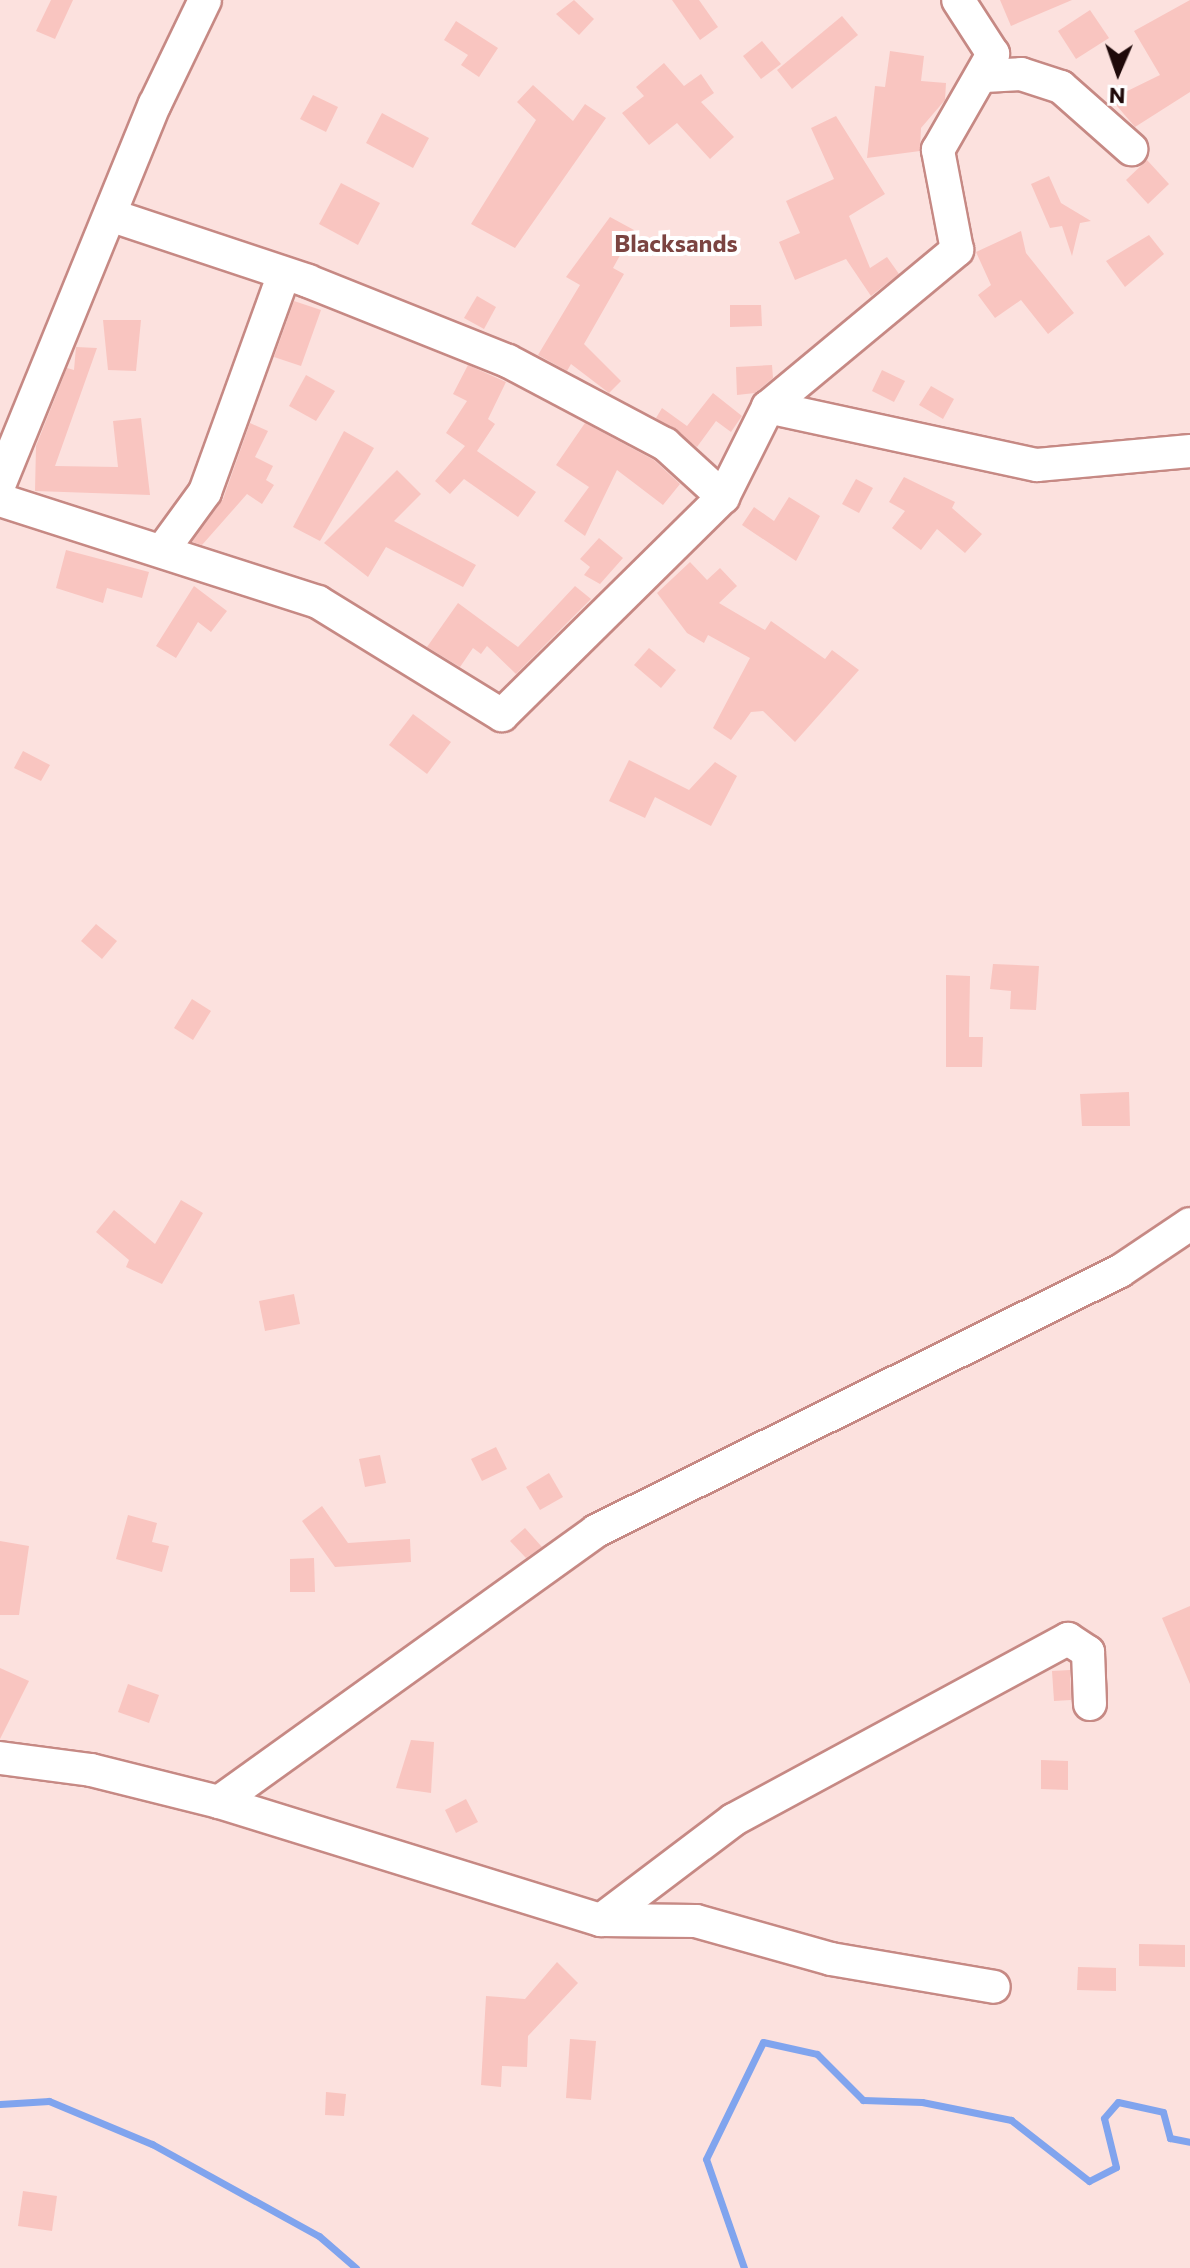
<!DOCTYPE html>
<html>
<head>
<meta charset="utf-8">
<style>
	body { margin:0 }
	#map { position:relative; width:1190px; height:2268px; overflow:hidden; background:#fce1de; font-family:Commissioner,sans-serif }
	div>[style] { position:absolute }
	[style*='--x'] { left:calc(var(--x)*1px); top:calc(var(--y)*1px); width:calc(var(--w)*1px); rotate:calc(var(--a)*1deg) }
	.stream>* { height:7px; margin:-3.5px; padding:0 3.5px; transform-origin:3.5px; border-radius:3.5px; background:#80a4ee }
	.building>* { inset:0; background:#f9c5c0 }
	.roads { filter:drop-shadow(2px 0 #c68984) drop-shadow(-2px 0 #c68984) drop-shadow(0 2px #c68984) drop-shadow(0 -2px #c68984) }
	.minor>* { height:32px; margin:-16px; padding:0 16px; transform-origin:16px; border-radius:16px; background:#fff }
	span { translate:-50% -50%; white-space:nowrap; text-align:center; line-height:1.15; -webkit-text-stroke:8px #fff; paint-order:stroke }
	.neighbourhood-label { font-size:24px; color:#7b4441; font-weight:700 }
	.north { position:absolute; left:1078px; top:32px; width:80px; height:80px; -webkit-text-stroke:6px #fff; paint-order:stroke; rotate:182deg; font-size:22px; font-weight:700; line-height:32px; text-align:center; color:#1f0909 }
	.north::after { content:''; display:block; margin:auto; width:28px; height:36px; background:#1f0909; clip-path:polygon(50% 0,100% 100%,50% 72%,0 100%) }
</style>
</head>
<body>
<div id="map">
	<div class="stream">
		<i style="--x:0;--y:2104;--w:49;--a:-3.5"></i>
		<i style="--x:49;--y:2101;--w:112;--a:22.7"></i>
		<i style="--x:152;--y:2144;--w:191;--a:28.9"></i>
		<i style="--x:319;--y:2236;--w:49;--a:40.9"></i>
		<i style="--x:744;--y:2268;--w:115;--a:-109.2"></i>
		<i style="--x:706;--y:2159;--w:130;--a:-64"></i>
		<i style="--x:763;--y:2042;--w:55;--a:12.5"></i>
		<i style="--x:817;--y:2054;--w:65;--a:45"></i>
		<i style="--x:863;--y:2100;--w:59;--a:1.9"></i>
		<i style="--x:922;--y:2102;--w:91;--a:11.4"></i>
		<i style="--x:1011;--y:2120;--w:99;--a:38"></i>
		<i style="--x:1089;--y:2181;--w:30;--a:-27"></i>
		<i style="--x:1116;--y:2167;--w:50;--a:-103.8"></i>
		<i style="--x:1104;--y:2118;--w:21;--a:-49"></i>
		<i style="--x:1118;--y:2102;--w:46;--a:12.5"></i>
		<i style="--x:1163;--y:2112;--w:27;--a:75"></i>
		<i style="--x:1170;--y:2138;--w:20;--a:11"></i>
	</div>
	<div class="building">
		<i style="clip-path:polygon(51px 0,73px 0,55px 39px,36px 31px)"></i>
		<i style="clip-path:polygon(574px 0,594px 19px,579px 35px,556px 14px)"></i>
		<i style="clip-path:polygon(672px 0,699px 0,718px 27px,700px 40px)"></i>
		<i style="clip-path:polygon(1000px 0,1072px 0,1011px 26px)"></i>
		<i style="clip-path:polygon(1190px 0,1190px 92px,1135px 127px,1111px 99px,1160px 75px,1134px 31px)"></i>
		<i style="clip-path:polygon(1090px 10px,1109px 38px,1076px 59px,1058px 31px)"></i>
		<i style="clip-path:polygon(842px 16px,858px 35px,792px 89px,777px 70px)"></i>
		<i style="clip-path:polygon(456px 21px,498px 48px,479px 77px,461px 65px,468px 55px,444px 40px)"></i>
		<i style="clip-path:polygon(762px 41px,781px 64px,761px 79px,743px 56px)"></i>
		<i style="clip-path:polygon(890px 51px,924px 56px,921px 81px,946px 83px,945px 100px,921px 128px,920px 151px,867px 158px,875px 86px,885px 87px)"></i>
		<i style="clip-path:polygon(664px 63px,684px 86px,701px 74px,714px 93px,701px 102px,734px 137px,710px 159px,677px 123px,649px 145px,622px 113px,644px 96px,636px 87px)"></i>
		<i style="clip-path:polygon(533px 85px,573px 121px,585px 104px,606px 118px,515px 248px,471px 224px,536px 120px,517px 102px)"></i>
		<i style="clip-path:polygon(313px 95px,338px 107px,326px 132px,300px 119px)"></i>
		<i style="clip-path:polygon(382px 113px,429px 138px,413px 168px,366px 143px)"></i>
		<i style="clip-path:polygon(836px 116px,885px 194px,849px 216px,870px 268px,887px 257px,899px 274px,871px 296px,846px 259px,795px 280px,779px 242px,800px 233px,786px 201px,834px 179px,811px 128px)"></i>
		<i style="clip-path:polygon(1147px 160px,1169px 184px,1148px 204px,1126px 180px)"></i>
		<i style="clip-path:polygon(1049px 176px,1061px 203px,1091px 221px,1080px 223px,1072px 256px,1062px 226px,1050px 228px,1031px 184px)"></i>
		<i style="clip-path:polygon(341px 183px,380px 203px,358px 245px,319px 224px)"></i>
		<i style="clip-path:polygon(610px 217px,634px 230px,613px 268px,624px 274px,584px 344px,621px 381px,609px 393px,571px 364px,567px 371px,538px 355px,580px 285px,566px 277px)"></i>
		<i style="clip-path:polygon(1021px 231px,1026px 253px,1074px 313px,1048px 334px,1021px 300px,995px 318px,978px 295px,991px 285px,976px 252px)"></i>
		<i style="clip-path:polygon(1149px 235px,1164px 254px,1125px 287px,1106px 261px)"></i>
		<i style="clip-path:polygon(477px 296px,496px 307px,484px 329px,464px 318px)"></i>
		<i style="clip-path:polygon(294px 301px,321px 310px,301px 366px,274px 357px)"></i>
		<i style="clip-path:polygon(730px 305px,761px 305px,762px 326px,730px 327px)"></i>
		<i style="clip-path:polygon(103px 320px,141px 320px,136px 371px,108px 370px)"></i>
		<i style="clip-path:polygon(76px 347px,97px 348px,55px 466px,118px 467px,113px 421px,141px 418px,150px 495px,35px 491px,36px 446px,67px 368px,74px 370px)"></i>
		<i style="clip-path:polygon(468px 365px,506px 382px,488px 419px,495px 424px,477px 451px,536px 492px,518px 517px,464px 479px,450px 494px,435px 481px,465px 446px,446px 433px,467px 401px,453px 394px)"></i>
		<i style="clip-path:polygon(772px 365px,773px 378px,755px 393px,737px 395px,736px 367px)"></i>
		<i style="clip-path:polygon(882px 370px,905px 381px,894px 402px,872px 391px)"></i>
		<i style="clip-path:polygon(306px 375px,335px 391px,316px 421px,289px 406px)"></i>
		<i style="clip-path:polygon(931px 386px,954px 399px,943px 419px,919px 405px)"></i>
		<i style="clip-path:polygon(713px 393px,742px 416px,731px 432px,716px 421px,697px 447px,656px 418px,662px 408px,687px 426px)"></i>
		<i style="clip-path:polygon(250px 423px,268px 431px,255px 457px,273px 466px,266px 480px,274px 485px,262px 504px,247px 494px,202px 545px,192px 542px,223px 499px)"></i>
		<i style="clip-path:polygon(585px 423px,654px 460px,680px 484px,663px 505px,617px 470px,585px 536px,564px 521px,589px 487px,556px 465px)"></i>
		<i style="clip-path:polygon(344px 431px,374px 448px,320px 541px,293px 527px)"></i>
		<i style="clip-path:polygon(397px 470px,421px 494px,394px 521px,476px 565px,463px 587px,386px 547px,368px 577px,324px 543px)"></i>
		<i style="clip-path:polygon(904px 477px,955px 502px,952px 508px,982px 534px,965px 553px,937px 529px,921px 550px,892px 528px,905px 511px,889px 502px)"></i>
		<i style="clip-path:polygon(856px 479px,873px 488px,859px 513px,842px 504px)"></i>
		<i style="clip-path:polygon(789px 497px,820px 516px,796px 561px,742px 525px,754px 507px,774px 521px)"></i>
		<i style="clip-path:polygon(599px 538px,623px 558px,600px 584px,584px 575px,590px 567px,580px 559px)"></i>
		<i style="clip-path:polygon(66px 550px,149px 572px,142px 598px,107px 588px,103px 603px,56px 588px)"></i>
		<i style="clip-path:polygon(690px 562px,707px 580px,720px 568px,737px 586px,719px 603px,765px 630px,771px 621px,825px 659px,832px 650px,859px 670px,795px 742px,763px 711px,751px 712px,731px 740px,713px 728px,750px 658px,708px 635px,704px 643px,687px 633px,657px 593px)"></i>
		<i style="clip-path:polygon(194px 586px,227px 611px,211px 632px,198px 622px,176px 658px,156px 646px)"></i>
		<i style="clip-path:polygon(575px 586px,591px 599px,516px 674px,487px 646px,481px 654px,473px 648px,460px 667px,427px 647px,458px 603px,518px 647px)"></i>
		<i style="clip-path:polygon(649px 648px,676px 670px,661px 688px,634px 665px)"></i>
		<i style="clip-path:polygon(413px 714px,451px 742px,427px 774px,389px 745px)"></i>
		<i style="clip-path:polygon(23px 751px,50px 765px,41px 781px,14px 768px)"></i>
		<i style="clip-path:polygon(629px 760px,689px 790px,715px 762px,737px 776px,711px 826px,655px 797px,645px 818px,609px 801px)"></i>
		<i style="clip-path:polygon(96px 924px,117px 941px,102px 959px,81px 941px)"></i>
		<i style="clip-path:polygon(993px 964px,1039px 966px,1036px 1010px,1010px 1009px,1011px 991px,990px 989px)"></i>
		<i style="clip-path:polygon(946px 975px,970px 976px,969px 1037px,983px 1037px,982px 1067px,946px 1067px)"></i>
		<i style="clip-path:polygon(192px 999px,211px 1011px,193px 1040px,174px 1028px)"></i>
		<i style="clip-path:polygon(1129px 1092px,1130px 1126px,1082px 1126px,1080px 1094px)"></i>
		<i style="clip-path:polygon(181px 1200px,203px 1213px,162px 1284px,126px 1267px,129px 1260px,96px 1232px,114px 1210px,155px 1244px)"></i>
		<i style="clip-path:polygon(294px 1294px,300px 1324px,265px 1331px,259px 1301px)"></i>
		<i style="clip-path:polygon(496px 1447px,507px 1469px,482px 1481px,471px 1459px)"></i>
		<i style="clip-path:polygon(380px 1455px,386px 1483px,365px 1487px,359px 1459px)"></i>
		<i style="clip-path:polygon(549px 1473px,563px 1497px,540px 1510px,526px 1487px)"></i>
		<i style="clip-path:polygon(322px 1506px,348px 1543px,410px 1539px,411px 1562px,335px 1567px,302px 1521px)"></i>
		<i style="clip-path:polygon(128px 1515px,157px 1523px,152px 1542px,169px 1546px,162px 1572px,116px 1559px)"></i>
		<i style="clip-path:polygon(525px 1528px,542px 1547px,526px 1558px,510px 1541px)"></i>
		<i style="clip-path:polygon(0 1541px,29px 1546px,19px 1615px,0 1615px)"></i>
		<i style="clip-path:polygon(314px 1558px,315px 1592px,290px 1592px,290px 1559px)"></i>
		<i style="clip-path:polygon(1190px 1606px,1190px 1684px,1162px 1618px)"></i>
		<i style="clip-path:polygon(0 1668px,29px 1681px,0 1739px)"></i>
		<i style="clip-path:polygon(1070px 1670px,1071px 1700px,1054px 1701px,1052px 1671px)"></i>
		<i style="clip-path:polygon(128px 1684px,159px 1695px,149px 1723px,118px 1712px)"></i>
		<i style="clip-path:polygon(411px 1740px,434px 1742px,431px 1793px,396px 1788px)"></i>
		<i style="clip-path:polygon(1041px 1760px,1068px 1761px,1068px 1790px,1041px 1789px)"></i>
		<i style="clip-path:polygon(466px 1799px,478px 1822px,456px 1833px,445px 1810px)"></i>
		<i style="clip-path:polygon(1139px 1944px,1185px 1945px,1185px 1967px,1139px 1966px)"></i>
		<i style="clip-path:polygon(557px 1962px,578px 1983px,528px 2036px,527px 2067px,502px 2066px,501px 2087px,481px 2085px,486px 1996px,525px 1999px)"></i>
		<i style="clip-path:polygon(1078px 1967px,1116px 1968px,1116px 1991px,1077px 1990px)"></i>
		<i style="clip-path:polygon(570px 2039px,596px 2041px,591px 2100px,566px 2098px)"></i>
		<i style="clip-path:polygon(326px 2092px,346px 2094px,344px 2116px,325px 2115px)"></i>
		<i style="clip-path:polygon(23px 2191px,57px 2196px,52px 2231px,18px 2226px)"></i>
	</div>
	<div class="roads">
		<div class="minor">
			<i style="--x:985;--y:76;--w:36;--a:-3"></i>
			<i style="--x:1021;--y:74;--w:42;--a:18"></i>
			<i style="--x:1061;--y:87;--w:94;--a:41.5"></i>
			<i style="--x:110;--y:215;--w:209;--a:18.4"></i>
			<i style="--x:308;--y:281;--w:215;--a:21.8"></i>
			<i style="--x:508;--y:361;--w:178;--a:27.9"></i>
			<i style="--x:665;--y:444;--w:79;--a:42.4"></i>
			<i style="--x:768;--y:407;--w:275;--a:12.2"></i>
			<i style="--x:1037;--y:465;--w:154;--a:-5.2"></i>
			<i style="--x:0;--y:483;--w:409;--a:-67.8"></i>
			<i style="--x:155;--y:104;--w:115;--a:-64.3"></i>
			<i style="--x:0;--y:500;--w:334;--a:17.8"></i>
			<i style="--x:318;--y:602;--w:216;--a:31.6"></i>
			<i style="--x:502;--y:715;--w:310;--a:-44.6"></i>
			<i style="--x:723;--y:497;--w:101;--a:-63.4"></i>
			<i style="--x:768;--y:407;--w:246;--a:-39.7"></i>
			<i style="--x:957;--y:250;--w:102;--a:-100.8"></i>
			<i style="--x:938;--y:150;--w:111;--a:-60.2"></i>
			<i style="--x:993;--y:54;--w:64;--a:-122.9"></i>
			<i style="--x:162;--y:551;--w:73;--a:-53.9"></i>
			<i style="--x:205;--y:492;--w:232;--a:-70.1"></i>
			<i style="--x:0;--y:1758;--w:92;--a:7.5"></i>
			<i style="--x:91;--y:1770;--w:132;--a:14"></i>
			<i style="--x:219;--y:1802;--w:400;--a:17.2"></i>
			<i style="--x:601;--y:1920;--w:166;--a:-37.1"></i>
			<i style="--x:733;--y:1820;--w:381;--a:-28.4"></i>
			<i style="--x:1068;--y:1639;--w:24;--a:33"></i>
			<i style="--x:1088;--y:1652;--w:52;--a:87.8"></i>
			<i style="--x:219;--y:1802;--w:464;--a:-35.7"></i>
			<i style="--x:596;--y:1531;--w:585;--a:-26.39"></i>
			<i style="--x:1120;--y:1271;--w:84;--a:-33.9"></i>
			<i style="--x:601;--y:1920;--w:95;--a:0.6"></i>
			<i style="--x:696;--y:1921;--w:140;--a:15.7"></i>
			<i style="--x:831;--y:1959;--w:165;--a:9.7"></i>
		</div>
	</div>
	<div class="neighbourhood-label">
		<span style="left:676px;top:243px">Blacksands</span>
	</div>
	<div class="north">N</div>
</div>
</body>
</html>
